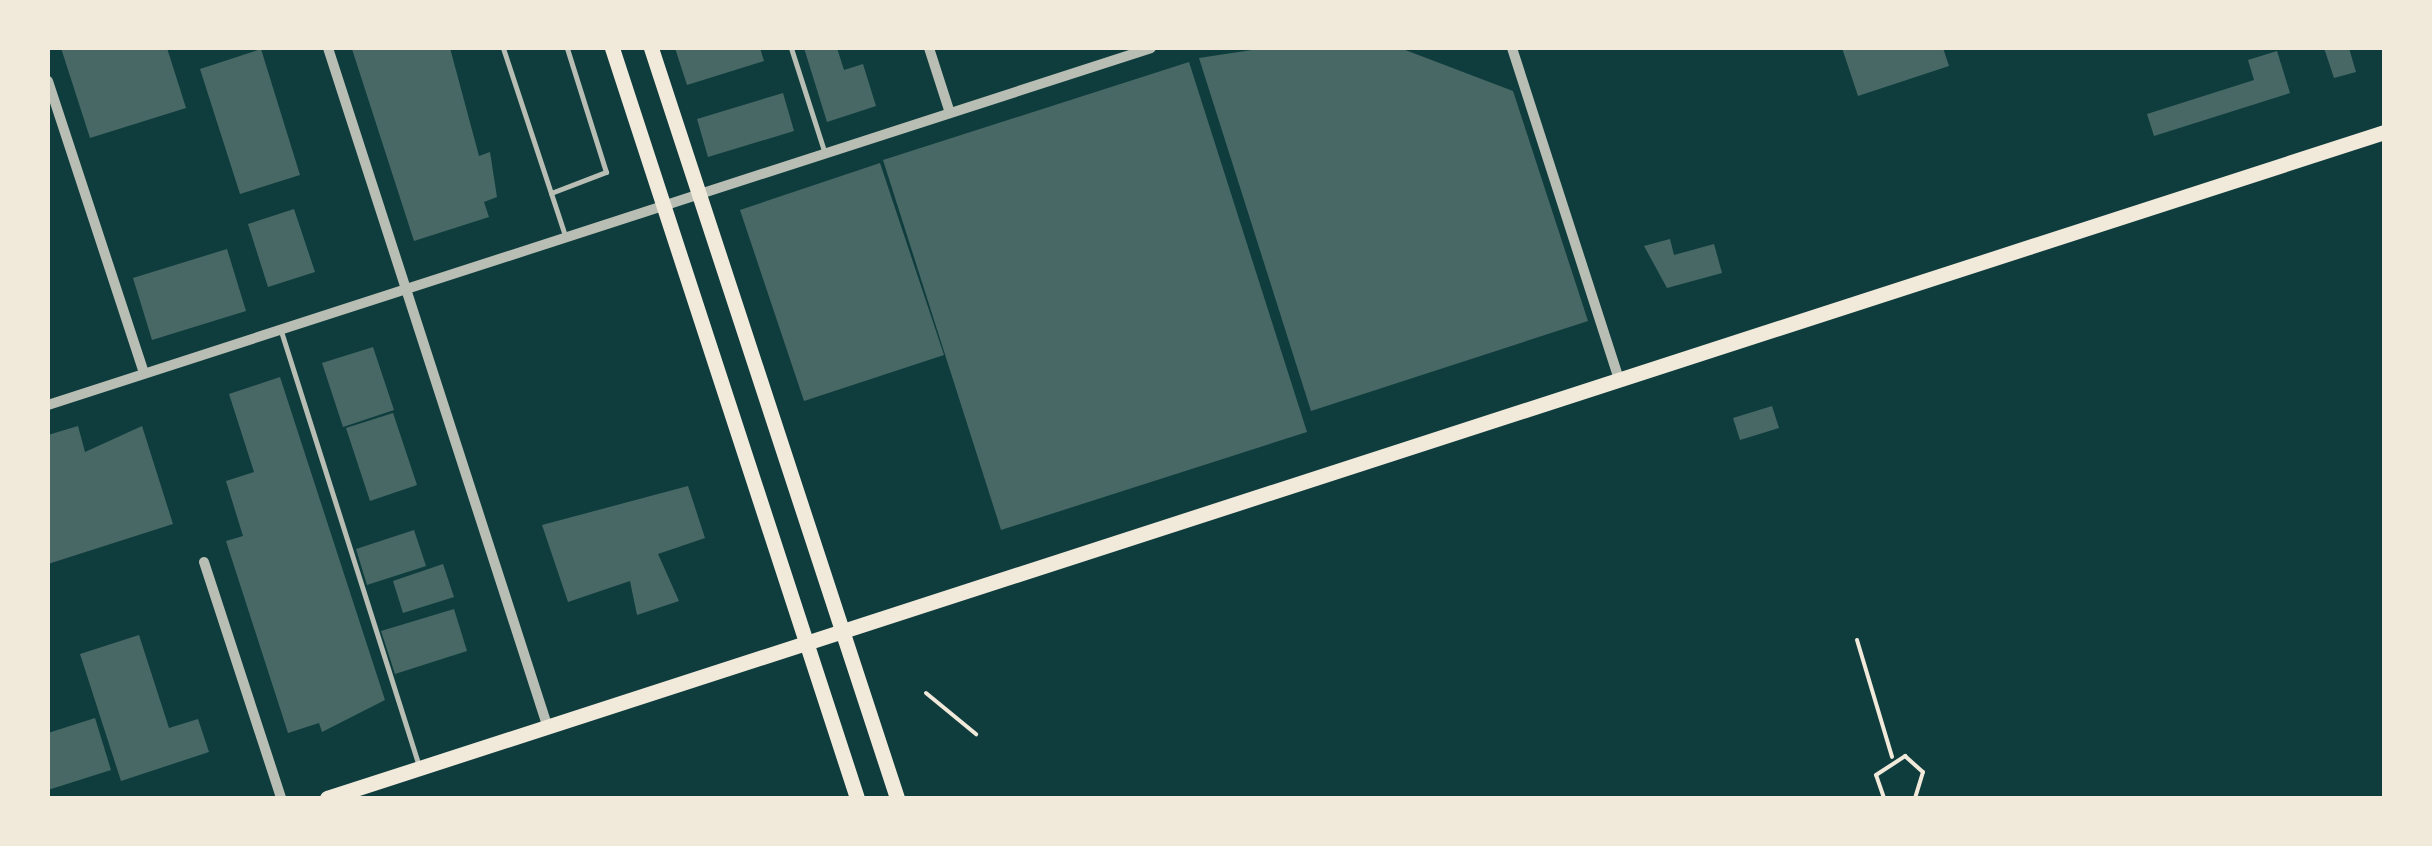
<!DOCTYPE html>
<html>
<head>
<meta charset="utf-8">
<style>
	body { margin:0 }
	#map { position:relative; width:2432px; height:846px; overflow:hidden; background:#0f3d3e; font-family:"Titillium Web",sans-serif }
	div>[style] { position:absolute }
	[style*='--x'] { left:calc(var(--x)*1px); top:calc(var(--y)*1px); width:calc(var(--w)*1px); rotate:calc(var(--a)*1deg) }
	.building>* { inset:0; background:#486865 }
	.path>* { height:4px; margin:-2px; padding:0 2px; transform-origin:2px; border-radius:2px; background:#f1e9da }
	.service>* { height:5px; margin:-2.5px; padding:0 2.5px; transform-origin:2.5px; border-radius:2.5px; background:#b8beb3 }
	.minor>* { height:10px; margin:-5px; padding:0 5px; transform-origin:5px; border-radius:5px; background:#b8beb3 }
	.secondary>* { height:15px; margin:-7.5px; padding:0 7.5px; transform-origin:7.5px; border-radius:7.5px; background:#f1e9da }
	span { translate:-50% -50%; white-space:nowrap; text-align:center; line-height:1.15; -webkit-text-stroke:9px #f1e9da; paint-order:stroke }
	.frame { position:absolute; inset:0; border:50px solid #f1e9da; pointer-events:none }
</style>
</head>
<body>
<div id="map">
	<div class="building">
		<i style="clip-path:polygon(61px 48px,167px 48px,186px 108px,90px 138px)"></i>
		<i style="clip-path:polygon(442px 48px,450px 48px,479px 156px,490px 152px,497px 197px,484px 202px,489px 217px,414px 241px,352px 49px)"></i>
		<i style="clip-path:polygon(675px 48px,760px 48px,764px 61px,687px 85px)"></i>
		<i style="clip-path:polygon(804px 48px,837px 48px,844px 70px,863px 64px,876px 106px,827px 122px)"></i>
		<i style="clip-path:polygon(1265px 48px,1400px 48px,1513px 91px,1588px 321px,1311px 411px,1199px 58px)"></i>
		<i style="clip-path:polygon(1842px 48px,1943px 48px,1949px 66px,1858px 96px)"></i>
		<i style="clip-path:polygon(2324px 48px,2349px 48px,2356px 72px,2334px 78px)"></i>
		<i style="clip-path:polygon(261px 49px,300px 175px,240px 194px,200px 69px)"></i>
		<i style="clip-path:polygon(2277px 51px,2290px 93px,2154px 136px,2147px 114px,2254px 80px,2248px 60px)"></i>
		<i style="clip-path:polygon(1189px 62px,1307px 432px,1001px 530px,883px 160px)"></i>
		<i style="clip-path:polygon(783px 93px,794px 131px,708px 157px,697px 119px)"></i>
		<i style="clip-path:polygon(880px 163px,944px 355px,804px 401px,740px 210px)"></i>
		<i style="clip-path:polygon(294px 209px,315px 272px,268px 287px,248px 224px)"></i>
		<i style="clip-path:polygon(1670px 239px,1674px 255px,1714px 244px,1722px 273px,1667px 288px,1644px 246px)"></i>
		<i style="clip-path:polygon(227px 249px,246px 311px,152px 340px,133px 278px)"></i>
		<i style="clip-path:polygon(373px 347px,394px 410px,343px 427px,322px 363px)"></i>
		<i style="clip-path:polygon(280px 377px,385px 700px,322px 732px,319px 723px,288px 733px,226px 541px,243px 536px,226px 481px,254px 472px,229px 394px)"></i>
		<i style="clip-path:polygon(1772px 406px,1779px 428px,1740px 440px,1733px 418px)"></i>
		<i style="clip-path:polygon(393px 413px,417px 485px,370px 501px,346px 428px)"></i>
		<i style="clip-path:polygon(78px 426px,85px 452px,142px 426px,173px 524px,48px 564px,48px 435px)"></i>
		<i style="clip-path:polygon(688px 486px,705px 538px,658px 554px,679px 601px,637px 615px,630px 581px,568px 602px,542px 525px)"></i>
		<i style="clip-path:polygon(414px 530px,426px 566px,367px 585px,356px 549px)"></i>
		<i style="clip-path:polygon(443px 564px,454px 597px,403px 613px,393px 581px)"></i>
		<i style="clip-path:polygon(454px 609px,467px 651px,395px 674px,381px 631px)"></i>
		<i style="clip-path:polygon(139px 635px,169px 728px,198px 719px,209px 752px,121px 781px,80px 654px)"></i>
		<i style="clip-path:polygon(95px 718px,111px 770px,48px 790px,48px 733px)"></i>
	</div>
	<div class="path">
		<i style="--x:1857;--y:640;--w:122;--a:73.3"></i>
		<i style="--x:926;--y:693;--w:65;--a:39.4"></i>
		<i style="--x:1884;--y:798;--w:24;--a:-109"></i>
		<i style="--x:1876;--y:775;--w:35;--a:-33"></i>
		<i style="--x:1905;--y:756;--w:24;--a:42"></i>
		<i style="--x:1923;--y:772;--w:27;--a:107"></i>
	</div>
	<div class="service">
		<i style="--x:503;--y:48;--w:198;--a:71.7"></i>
		<i style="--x:791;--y:48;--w:108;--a:72.2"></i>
		<i style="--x:551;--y:193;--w:59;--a:-20.9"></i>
		<i style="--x:606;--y:172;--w:130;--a:-107.5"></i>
		<i style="--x:280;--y:328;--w:459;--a:72.4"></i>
	</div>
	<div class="minor">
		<i style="--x:328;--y:48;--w:712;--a:72.07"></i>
		<i style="--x:929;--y:48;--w:68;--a:72.1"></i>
		<i style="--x:1512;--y:48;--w:349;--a:72.1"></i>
		<i style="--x:48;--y:81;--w:307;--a:71.8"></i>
		<i style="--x:48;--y:405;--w:1159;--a:-17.93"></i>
		<i style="--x:204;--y:562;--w:248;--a:71.9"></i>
	</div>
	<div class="secondary">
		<i style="--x:612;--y:48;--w:789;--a:71.91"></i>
		<i style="--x:651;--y:48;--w:789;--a:71.84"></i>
		<i style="--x:327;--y:798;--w:2162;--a:-17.94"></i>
	</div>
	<div class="frame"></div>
</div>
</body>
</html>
